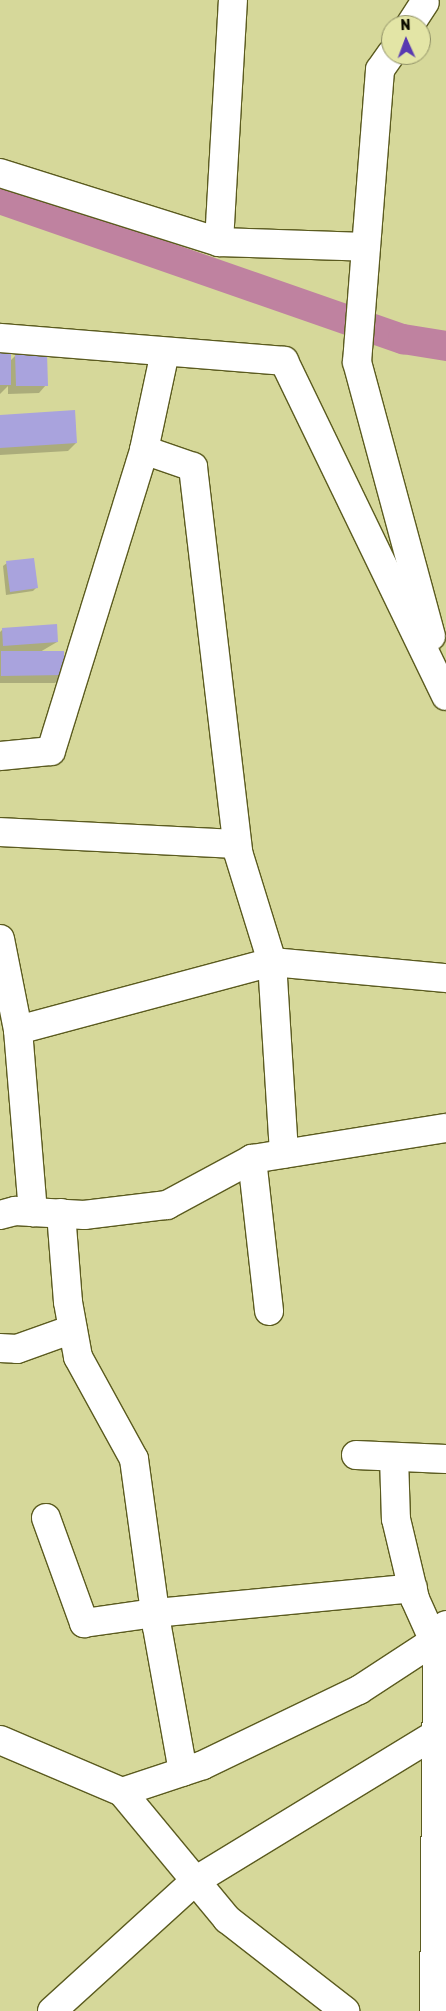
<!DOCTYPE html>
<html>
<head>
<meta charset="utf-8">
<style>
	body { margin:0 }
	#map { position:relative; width:446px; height:2011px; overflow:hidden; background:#d6d89a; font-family:Rubik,sans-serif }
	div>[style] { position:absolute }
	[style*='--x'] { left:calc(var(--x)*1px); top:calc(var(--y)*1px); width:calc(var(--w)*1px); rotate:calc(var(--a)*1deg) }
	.shadow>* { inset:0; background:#0003 }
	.canal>* { height:30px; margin:-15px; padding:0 15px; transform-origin:15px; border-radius:15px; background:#bf82a0 }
	.building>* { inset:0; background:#a9a3dd }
	.roads { filter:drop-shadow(1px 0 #5b5b1f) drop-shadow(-1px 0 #5b5b1f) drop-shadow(0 1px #5b5b1f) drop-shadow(0 -1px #5b5b1f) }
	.street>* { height:28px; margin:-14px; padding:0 14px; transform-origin:14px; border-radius:14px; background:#fff }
	.secondary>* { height:28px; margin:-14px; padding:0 14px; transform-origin:14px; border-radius:14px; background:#fff }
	span { translate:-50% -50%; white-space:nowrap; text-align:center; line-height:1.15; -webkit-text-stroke:5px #e3e5a6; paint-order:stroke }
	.north { position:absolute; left:381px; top:15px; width:50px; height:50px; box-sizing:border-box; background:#e3e5a6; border:1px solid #8d8e64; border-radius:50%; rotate:358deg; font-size:14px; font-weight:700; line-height:20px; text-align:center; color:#0d0c00 }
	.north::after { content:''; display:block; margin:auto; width:18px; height:22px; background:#5839b1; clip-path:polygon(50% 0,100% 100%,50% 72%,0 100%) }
</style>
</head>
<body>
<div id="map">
	<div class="shadow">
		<i style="clip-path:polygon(0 349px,10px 361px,15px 356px,46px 385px,39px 393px,8px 394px,8px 386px,0 394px)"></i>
		<i style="clip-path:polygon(0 416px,76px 443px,68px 451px,0 455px)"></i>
		<i style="clip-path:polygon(7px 563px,37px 587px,33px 591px,6px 595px,3px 566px)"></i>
		<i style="clip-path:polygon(3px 629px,57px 642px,40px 652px,63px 675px,55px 683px,0 683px,0 632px)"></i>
	</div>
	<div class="canal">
		<i style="--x:0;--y:199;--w:427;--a:19.2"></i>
		<i style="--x:403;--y:339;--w:44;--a:9.2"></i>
	</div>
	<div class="building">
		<i style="clip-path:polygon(0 348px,11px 348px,11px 385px,0 385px)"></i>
		<i style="clip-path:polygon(47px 353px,48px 386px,16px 386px,15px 354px)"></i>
		<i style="clip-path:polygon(75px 410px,77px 443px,0 448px,0 415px)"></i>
		<i style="clip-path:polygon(34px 558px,38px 588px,10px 592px,6px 561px)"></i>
		<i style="clip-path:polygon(57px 624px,58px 642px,3px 646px,2px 628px)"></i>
		<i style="clip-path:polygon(1px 651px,64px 651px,64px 675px,1px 676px)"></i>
	</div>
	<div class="roads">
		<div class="street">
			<i style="--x:410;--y:25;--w:27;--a:-57"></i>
			<i style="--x:391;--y:54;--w:19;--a:125"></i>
			<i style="--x:380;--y:70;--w:293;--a:94.5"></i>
			<i style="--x:357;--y:362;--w:284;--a:74.9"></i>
			<i style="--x:0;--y:173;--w:230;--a:17.5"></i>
			<i style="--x:219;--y:242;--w:147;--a:1.9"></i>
			<i style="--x:219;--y:242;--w:242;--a:-86.7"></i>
			<i style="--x:0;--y:338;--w:285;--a:4.6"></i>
			<i style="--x:284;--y:361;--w:372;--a:64.2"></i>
			<i style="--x:165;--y:352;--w:100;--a:102.1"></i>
			<i style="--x:144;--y:450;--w:52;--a:19.1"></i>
			<i style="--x:193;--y:467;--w:388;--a:83.3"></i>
			<i style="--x:238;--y:852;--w:115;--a:72.8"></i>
			<i style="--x:272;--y:962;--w:192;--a:86.4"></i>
			<i style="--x:0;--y:756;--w:51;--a:-5.6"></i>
			<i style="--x:51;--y:751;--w:315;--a:-72.8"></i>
			<i style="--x:0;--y:832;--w:237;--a:2.9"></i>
			<i style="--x:0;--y:939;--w:93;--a:78.8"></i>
			<i style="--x:18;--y:1030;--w:183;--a:85.3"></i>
			<i style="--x:18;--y:1030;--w:263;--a:-15"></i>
			<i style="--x:272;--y:962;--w:175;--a:5.3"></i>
			<i style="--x:252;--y:1159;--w:153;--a:83.6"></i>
			<i style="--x:61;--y:1213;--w:89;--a:85.5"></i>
			<i style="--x:68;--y:1302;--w:56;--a:79.7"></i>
			<i style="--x:78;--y:1357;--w:116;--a:61.2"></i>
			<i style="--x:134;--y:1459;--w:170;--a:82.2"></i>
			<i style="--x:157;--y:1627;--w:147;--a:79.8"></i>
			<i style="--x:0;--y:1215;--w:16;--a:-15"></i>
			<i style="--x:15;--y:1211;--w:69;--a:3.3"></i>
			<i style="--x:84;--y:1215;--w:84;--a:-6.9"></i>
			<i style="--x:167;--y:1205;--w:97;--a:-28.4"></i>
			<i style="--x:252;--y:1159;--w:196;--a:-9.1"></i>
			<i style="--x:0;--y:1348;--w:17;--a:3"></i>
			<i style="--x:17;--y:1349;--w:59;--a:-19.7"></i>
			<i style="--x:356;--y:1455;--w:90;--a:2.5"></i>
			<i style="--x:394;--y:1457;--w:62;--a:88.2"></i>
			<i style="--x:396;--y:1519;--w:82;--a:76.6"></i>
			<i style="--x:415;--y:1599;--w:46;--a:65.7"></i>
			<i style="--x:46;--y:1518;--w:112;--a:70.1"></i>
			<i style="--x:84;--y:1623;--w:72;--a:-8"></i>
			<i style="--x:155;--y:1613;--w:259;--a:-5.5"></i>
			<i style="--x:122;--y:1792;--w:165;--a:50.4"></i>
			<i style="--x:227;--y:1919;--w:150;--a:37.9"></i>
			<i style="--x:52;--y:2011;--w:193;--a:-42.3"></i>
			<i style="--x:195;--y:1881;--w:282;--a:-31.4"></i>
			<i style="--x:436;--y:1734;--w:10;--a:6"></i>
			<i style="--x:434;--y:2011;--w:372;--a:-89.5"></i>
		</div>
		<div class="secondary">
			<i style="--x:0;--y:1740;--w:133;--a:23.1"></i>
			<i style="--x:122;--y:1792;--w:85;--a:-18.4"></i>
			<i style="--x:203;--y:1765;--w:173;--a:-25.7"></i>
			<i style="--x:359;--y:1690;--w:90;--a:-33.2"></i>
			<i style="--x:434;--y:1641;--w:20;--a:-53"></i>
		</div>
	</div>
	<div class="north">N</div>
</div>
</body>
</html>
